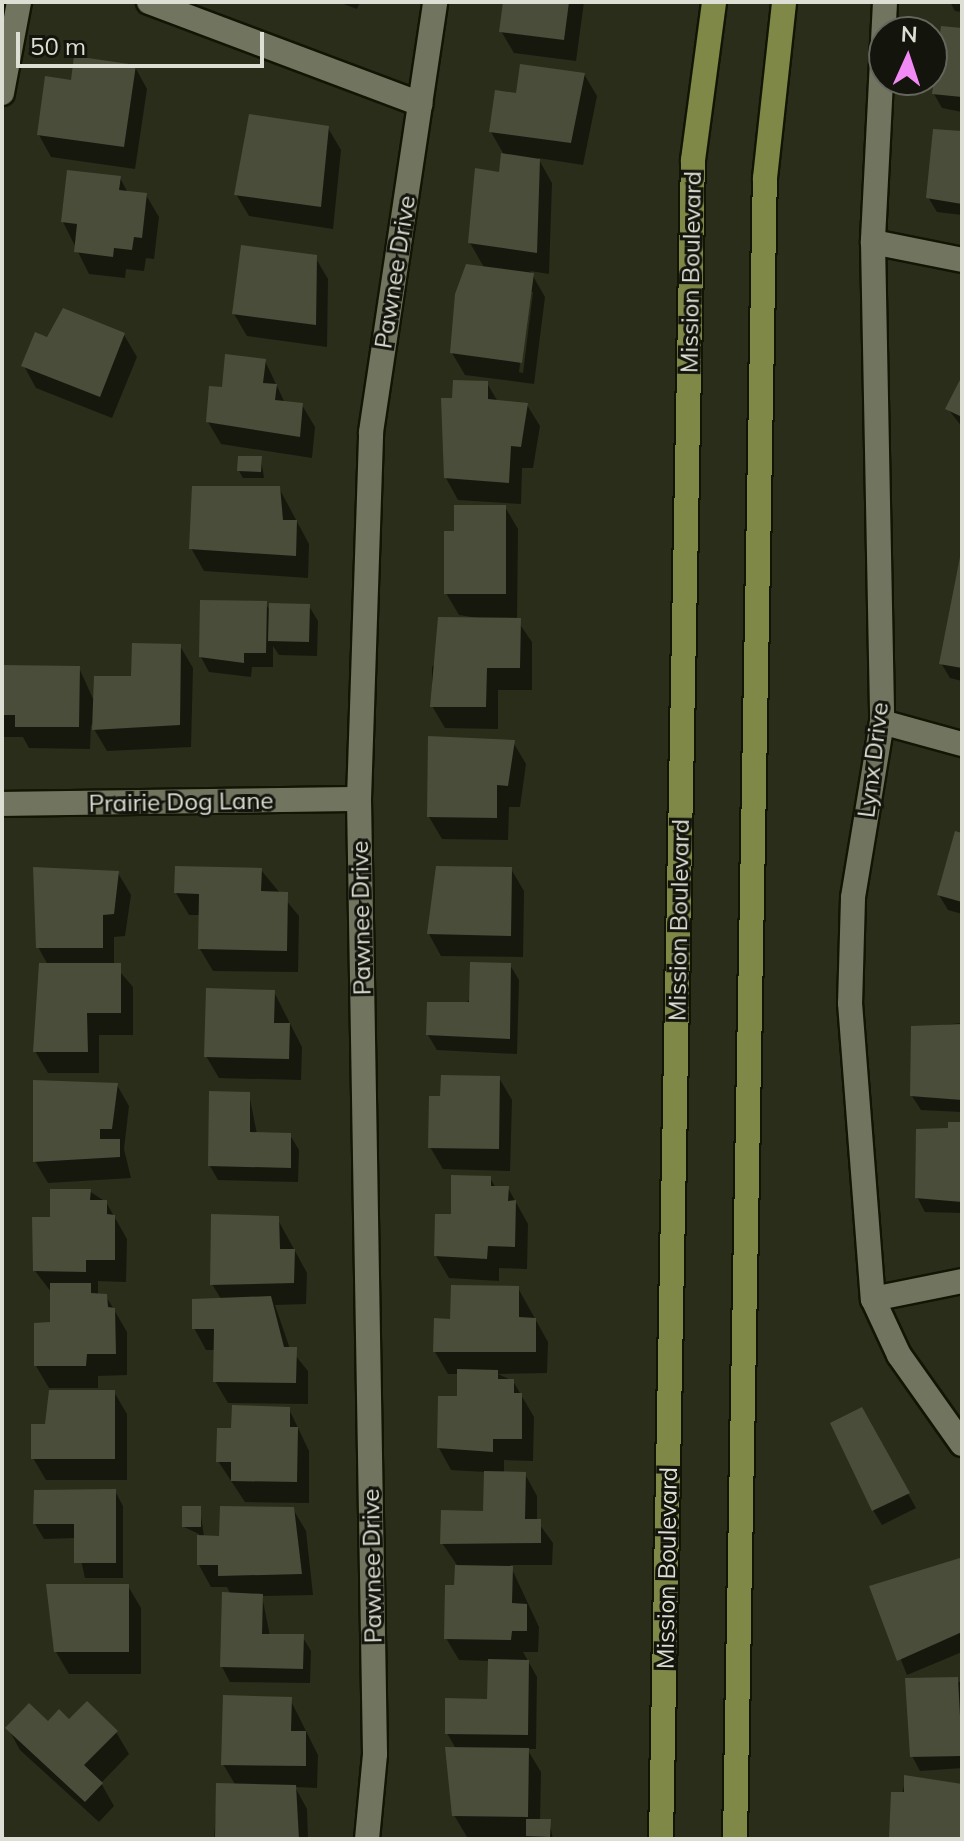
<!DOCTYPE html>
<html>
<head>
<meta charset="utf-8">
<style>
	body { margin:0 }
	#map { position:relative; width:964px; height:1841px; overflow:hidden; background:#2a2d1a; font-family:Mulish,sans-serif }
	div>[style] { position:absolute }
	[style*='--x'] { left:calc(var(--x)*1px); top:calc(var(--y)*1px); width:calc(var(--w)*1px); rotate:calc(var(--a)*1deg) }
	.shadow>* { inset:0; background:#0007 }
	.building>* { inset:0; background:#4a4d39 }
	.roads { filter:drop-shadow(2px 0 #121504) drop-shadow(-2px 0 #121504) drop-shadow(0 2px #121504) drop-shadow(0 -2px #121504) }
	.street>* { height:24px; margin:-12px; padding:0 12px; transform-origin:12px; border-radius:12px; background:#717560 }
	.primary>* { height:24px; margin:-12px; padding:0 12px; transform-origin:12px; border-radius:12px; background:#7f8847 }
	span { translate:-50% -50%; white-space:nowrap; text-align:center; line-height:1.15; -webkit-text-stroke:6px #13140c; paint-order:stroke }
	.street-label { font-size:24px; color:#dddfd4 }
	.frame { position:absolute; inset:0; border:4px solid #dddfd4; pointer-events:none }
	.north { position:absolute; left:868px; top:16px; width:80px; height:80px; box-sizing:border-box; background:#13140c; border:2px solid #64655c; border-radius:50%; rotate:3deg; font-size:22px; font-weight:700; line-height:32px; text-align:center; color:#dddfd4 }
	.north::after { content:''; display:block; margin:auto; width:28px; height:36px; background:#f18af4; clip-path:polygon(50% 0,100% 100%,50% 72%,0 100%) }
	.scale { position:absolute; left:16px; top:32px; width:248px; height:36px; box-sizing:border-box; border:4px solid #dddfd4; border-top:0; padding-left:10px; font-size:24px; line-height:28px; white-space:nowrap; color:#dddfd4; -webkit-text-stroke:6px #13140c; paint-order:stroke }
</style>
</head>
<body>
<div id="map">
	<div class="shadow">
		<i style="clip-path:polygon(338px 2px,360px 2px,357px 9px)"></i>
		<i style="clip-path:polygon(505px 2px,584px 2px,576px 61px,514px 53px,501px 31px)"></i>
		<i style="clip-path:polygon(950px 2px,962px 2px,962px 12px,955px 11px)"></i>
		<i style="clip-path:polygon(962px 30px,962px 112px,942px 108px,934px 94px)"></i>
		<i style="clip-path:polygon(135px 67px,147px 89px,135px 169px,51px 157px,39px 135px,72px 82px)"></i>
		<i style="clip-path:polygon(evenodd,584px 74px,597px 96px,583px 165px,538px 158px,552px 183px,549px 274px,530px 271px,545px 297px,534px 384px,465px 375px,452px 353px,485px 269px,470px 243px,500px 174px,503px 153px,491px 132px,517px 95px,584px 74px,529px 292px,533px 292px,523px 373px,519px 372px,529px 292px)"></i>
		<i style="clip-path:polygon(328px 128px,341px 150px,333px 229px,249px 216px,236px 194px)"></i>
		<i style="clip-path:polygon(934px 131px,962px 131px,962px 215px,937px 212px,928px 197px)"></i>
		<i style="clip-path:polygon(120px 178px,128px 193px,146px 195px,159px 217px,154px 259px,146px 258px,144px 271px,126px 269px,125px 278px,89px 274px,63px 222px)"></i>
		<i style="clip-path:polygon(315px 257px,328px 279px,327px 347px,247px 336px,234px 314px)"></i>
		<i style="clip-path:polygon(124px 335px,137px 357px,112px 418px,36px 388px,24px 366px,48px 340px)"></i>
		<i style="clip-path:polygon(265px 361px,285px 403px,302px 405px,315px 427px,312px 458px,221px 444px,208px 422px,223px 389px)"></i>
		<i style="clip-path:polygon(487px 383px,498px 402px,527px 405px,540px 426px,533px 468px,522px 468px,521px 504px,458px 500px,446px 478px,454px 400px)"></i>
		<i style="clip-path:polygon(962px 385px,962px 427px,948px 409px)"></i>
		<i style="clip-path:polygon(261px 458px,264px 478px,243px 478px,239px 471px)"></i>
		<i style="clip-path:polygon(279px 488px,309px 544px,308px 578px,204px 571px,191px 548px)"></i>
		<i style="clip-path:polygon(505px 507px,518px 529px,517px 620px,532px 642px,532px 690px,498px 690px,498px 729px,445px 728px,432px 706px,432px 667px,484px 619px,459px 615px,446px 593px,456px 533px)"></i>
		<i style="clip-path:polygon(962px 559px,962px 681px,950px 678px,941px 663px)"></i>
		<i style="clip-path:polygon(265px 603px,271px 612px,309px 606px,318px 621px,317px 656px,279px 655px,273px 646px,273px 667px,252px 667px,251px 677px,209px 672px,201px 657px)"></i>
		<i style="clip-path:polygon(180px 646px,193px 668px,191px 747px,107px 751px,91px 724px,90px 749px,29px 748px,23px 737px,2px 737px,2px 667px,79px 668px,95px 703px)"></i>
		<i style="clip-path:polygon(513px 742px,526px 764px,520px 807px,509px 807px,508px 840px,442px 839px,429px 817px)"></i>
		<i style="clip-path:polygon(962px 835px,962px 914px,948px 910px,939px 895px)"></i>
		<i style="clip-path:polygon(511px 869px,524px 891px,523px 957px,441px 956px,429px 934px)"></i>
		<i style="clip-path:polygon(261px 870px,299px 916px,298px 972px,213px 971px,200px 949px,201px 915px,189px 915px,176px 893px)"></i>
		<i style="clip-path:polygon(118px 873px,131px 895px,125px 936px,114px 937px,114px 965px,133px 987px,133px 1035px,99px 1035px,99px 1073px,48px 1073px,35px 1051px,48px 965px,38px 947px)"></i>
		<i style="clip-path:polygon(510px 965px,519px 980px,517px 1054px,437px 1050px,428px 1035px)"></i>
		<i style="clip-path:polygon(274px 992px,302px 1047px,301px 1080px,219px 1078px,206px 1056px)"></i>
		<i style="clip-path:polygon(962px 1023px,962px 1112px,921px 1110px,912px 1096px,913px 1028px)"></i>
		<i style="clip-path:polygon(499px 1078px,512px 1100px,510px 1171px,443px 1169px,430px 1147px)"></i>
		<i style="clip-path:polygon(117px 1085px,129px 1106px,124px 1149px,131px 1178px,48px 1183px,35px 1161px)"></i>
		<i style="clip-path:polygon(249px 1094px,257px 1134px,290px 1135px,299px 1150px,298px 1182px,218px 1180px,210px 1166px)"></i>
		<i style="clip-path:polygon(962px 1127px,962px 1213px,925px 1212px,917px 1197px)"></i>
		<i style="clip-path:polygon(490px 1178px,496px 1188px,508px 1188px,528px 1224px,527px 1269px,499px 1268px,499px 1281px,449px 1278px,436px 1256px,453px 1216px)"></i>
		<i style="clip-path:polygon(89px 1191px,106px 1202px,127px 1239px,126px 1282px,98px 1281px,98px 1295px,106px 1296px,127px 1332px,127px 1375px,98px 1376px,98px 1388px,49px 1388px,36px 1366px,52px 1324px,52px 1293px,35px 1271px,52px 1219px)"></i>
		<i style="clip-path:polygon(277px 1218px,307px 1273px,306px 1304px,275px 1305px,290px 1349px,308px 1371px,308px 1404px,228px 1403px,215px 1381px,216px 1350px,206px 1350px,194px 1328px,221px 1299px,212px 1284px)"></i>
		<i style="clip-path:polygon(518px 1288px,548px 1342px,547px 1373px,498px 1374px,513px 1381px,534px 1417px,533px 1461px,504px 1460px,504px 1473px,525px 1474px,537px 1496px,537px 1521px,553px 1543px,552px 1565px,510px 1565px,539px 1627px,538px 1652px,523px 1652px,537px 1677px,536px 1749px,527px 1749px,541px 1772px,540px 1821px,549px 1821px,553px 1839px,467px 1837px,454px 1815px,456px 1749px,447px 1733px,489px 1702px,490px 1661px,459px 1660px,446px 1638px,457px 1565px,442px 1543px,485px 1513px,486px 1472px,451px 1470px,439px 1448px,459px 1398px,459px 1374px,448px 1374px,435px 1352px,452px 1321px)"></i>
		<i style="clip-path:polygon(114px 1392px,127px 1414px,127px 1480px,46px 1480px,33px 1458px,47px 1426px)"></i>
		<i style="clip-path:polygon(289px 1409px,309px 1451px,309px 1503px,245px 1502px,218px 1461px,233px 1430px)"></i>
		<i style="clip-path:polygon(862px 1410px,916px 1508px,882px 1525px,873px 1510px)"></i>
		<i style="clip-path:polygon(115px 1491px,123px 1506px,123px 1578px,85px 1578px,76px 1538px,44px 1539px,35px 1524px)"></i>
		<i style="clip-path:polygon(200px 1508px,204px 1537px,221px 1538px,293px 1509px,306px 1531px,313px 1595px,262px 1596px,270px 1636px,302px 1636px,311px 1651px,310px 1683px,230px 1682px,222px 1667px,231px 1595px,227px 1587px,211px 1587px,199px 1565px,199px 1534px,184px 1527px)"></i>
		<i style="clip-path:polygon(959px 1561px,962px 1652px,907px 1675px,872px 1587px)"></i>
		<i style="clip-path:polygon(128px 1586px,141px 1608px,141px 1674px,69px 1674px,56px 1652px)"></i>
		<i style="clip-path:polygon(907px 1680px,962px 1682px,962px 1768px,920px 1771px,912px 1756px)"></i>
		<i style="clip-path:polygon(290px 1699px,318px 1755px,317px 1788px,295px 1787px,307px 1809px,308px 1839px,214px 1839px,218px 1785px,236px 1786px,223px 1764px)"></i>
		<i style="clip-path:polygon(69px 1722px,116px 1732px,129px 1754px,101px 1783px,114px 1806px,99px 1822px,20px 1750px,8px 1728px)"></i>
		<i style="clip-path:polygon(906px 1777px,962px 1786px,962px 1839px,892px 1839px)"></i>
		<i style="clip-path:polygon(2px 1781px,4px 1784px,4px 1839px,2px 1839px)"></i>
	</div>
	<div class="building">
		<i style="clip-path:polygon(503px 2px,569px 2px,564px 40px,499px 32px)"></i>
		<i style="clip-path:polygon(941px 26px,962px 28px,962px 97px,932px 94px)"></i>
		<i style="clip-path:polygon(74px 56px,136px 65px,124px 147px,37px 135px,45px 76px,71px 80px)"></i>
		<i style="clip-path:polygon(520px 64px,585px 73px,571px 143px,489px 132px,495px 90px,516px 93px)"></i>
		<i style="clip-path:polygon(249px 114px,329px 126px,321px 207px,234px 195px)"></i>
		<i style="clip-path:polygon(933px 129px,962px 131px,962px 204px,926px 198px)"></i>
		<i style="clip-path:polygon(501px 153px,540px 159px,537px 253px,468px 243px,475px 168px,499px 172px)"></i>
		<i style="clip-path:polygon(67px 170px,121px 176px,119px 190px,147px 193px,142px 238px,134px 237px,132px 250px,114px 248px,113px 257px,74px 252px,77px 224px,61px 222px)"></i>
		<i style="clip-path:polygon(241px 245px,317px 255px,316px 325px,232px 314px)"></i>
		<i style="clip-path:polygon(466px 264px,534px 273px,522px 363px,450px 353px,455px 294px)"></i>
		<i style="clip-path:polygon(63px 308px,125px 333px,100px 397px,21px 366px,35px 332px,47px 337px)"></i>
		<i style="clip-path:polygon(225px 354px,266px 359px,263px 383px,277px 384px,275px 400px,303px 403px,300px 437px,206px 422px,209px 386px,222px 387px)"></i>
		<i style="clip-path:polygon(962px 376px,962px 417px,945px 409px)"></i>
		<i style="clip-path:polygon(453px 380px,488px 381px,488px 399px,528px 403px,521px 447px,511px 446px,509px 483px,444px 478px,441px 398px,452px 398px)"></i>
		<i style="clip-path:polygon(238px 456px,262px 456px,261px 472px,237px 471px)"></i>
		<i style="clip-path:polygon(192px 486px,280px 486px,283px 520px,297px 520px,296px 556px,189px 549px)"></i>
		<i style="clip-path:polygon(454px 505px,506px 505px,506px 594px,444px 594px,444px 531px,454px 531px)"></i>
		<i style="clip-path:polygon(961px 552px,962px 553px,962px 668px,939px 664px)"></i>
		<i style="clip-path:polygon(200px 600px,267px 601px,266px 653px,244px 653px,244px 663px,199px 657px)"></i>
		<i style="clip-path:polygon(269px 603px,310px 604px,309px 642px,268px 641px)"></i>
		<i style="clip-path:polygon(438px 617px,521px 618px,520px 668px,487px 668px,486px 707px,430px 707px)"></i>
		<i style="clip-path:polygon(132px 643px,181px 644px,180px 725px,92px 730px,94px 676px,131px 676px)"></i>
		<i style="clip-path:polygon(2px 665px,80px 666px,79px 727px,15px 727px,15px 715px,2px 715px)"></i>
		<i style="clip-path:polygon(428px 736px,515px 740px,508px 786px,497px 785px,497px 818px,427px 817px)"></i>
		<i style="clip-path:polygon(955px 831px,962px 833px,962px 902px,937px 895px)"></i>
		<i style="clip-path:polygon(175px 866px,262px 868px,261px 891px,288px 892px,287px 951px,198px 949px,199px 894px,174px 893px)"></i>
		<i style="clip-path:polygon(436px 866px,512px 867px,511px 936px,427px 934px)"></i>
		<i style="clip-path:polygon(33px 867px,119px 871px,114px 914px,103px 915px,103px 948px,36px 948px)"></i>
		<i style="clip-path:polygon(470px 962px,511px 963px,510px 1039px,426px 1035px,427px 1002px,469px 1002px)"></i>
		<i style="clip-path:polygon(39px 963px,121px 963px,121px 1013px,87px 1013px,88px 1052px,33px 1052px)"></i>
		<i style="clip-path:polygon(206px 988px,275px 990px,274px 1023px,290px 1023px,289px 1059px,204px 1057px)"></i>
		<i style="clip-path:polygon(962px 1024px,962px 1100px,910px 1096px,911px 1026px)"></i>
		<i style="clip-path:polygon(441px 1075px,500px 1076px,499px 1149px,428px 1148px,429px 1096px,440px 1096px)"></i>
		<i style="clip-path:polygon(33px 1080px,118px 1083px,112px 1129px,100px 1129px,100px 1139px,120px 1139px,120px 1157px,33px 1162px)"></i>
		<i style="clip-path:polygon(209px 1091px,250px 1092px,250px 1132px,291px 1133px,291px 1168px,208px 1166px)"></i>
		<i style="clip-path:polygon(948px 1122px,962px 1122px,962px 1202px,915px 1198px,916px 1129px,948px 1128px)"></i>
		<i style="clip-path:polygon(451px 1175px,491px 1176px,491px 1186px,509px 1186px,508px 1201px,516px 1200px,515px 1247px,488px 1246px,487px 1259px,434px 1256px,435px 1214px,451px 1214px)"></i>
		<i style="clip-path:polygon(50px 1189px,91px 1189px,90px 1200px,107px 1200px,107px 1214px,115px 1215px,115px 1260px,86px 1260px,86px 1272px,33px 1271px,32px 1217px,50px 1217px)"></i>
		<i style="clip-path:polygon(211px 1214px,279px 1216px,280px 1249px,295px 1249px,294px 1283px,210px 1285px)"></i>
		<i style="clip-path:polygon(50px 1283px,91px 1283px,91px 1293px,107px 1294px,108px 1307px,115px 1308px,116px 1354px,87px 1354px,86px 1366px,34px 1366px,34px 1323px,50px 1322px)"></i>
		<i style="clip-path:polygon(451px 1285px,519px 1286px,519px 1317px,536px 1318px,536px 1352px,433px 1352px,434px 1318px,450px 1319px)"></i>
		<i style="clip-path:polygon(271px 1296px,284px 1347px,297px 1347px,296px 1383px,213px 1382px,214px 1329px,192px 1329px,192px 1299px)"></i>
		<i style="clip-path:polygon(457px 1369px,498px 1370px,498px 1379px,514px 1379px,514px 1393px,522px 1393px,522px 1439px,493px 1439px,493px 1452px,437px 1448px,438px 1396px,457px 1396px)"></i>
		<i style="clip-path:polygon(49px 1390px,115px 1390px,115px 1459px,31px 1459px,31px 1424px,45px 1424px)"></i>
		<i style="clip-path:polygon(232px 1405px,290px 1407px,290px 1427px,298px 1427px,297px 1482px,231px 1481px,231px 1462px,216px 1462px,217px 1428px,231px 1428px)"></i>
		<i style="clip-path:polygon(862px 1407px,910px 1493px,872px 1511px,830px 1423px)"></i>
		<i style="clip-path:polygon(484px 1471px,526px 1472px,525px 1519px,541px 1519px,541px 1543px,440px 1544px,441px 1510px,483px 1511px)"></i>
		<i style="clip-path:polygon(116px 1489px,116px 1563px,74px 1563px,74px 1524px,33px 1524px,34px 1490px)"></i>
		<i style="clip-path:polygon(182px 1506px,201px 1506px,201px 1527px,182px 1527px)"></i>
		<i style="clip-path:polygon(220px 1506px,294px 1507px,302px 1574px,218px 1576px,218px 1565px,197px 1565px,197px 1535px,219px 1536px)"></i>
		<i style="clip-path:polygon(960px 1558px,962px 1632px,897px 1661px,869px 1586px)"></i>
		<i style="clip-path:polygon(455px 1565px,513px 1566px,512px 1603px,527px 1604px,527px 1631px,512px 1631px,511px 1640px,444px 1639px,445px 1585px,454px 1585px)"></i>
		<i style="clip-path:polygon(46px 1584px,129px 1584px,129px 1652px,54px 1652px)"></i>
		<i style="clip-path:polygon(222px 1592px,263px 1594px,262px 1634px,304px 1634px,303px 1669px,220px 1667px)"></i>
		<i style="clip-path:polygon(488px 1659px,529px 1660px,528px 1735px,445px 1734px,445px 1698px,487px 1699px)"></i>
		<i style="clip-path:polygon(958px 1677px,962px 1756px,910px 1757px,905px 1678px)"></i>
		<i style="clip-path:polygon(223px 1695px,292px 1697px,291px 1731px,306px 1731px,306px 1766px,221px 1765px)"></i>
		<i style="clip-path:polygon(87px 1701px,118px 1731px,84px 1765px,103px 1783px,85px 1802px,5px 1728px,29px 1703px,48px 1721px,59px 1709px,69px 1719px)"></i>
		<i style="clip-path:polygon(445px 1747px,529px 1748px,528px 1817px,452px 1816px)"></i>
		<i style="clip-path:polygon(904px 1775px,962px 1784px,962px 1839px,889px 1838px,891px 1792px,904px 1792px)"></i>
		<i style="clip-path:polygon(216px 1783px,296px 1785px,299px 1839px,215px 1839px)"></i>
		<i style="clip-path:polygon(526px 1819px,551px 1819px,550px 1837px,526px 1836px)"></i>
	</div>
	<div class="roads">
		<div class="street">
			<i style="--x:149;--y:2;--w:290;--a:20.6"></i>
			<i style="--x:885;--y:2;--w:240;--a:92.9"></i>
			<i style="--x:873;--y:242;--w:480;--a:88.9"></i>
			<i style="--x:882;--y:722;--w:178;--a:99.4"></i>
			<i style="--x:853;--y:898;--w:105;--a:91.6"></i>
			<i style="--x:850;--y:1003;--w:297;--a:85.6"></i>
			<i style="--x:873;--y:1299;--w:62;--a:65.1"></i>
			<i style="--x:899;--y:1355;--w:109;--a:54.7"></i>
			<i style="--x:2;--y:93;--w:93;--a:-79.4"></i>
			<i style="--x:873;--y:242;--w:91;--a:11.4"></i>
			<i style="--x:882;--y:722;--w:83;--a:15.4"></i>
			<i style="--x:2;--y:804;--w:357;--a:-0.8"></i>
			<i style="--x:873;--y:1299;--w:91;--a:-11.4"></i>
			<i style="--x:367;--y:1839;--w:85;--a:-84.6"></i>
			<i style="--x:375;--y:1754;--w:955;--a:-90.96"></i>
			<i style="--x:359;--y:799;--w:367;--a:-88.1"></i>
			<i style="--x:371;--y:432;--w:435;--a:-81.5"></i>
		</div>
		<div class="primary">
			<i style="--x:661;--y:1839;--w:1679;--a:-88.91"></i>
			<i style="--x:693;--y:160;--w:159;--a:-82.4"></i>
			<i style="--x:735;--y:1839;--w:1661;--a:-88.97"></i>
			<i style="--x:765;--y:178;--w:177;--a:-83.8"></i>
		</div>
	</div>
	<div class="street-label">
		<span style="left:395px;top:272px;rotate:-81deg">Pawnee Drive</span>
		<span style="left:691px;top:272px;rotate:-89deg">Mission Boulevard</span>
		<span style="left:873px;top:760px;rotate:-83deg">Lynx Drive</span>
		<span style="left:181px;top:802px;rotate:-1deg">Prairie Dog Lane</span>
		<span style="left:361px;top:918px;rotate:-91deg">Pawnee Drive</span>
		<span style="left:679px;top:920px;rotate:-89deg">Mission Boulevard</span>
		<span style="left:372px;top:1566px;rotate:-91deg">Pawnee Drive</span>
		<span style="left:667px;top:1568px;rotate:-89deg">Mission Boulevard</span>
	</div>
	<div class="frame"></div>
	<div class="north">N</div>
	<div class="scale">50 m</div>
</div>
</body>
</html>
